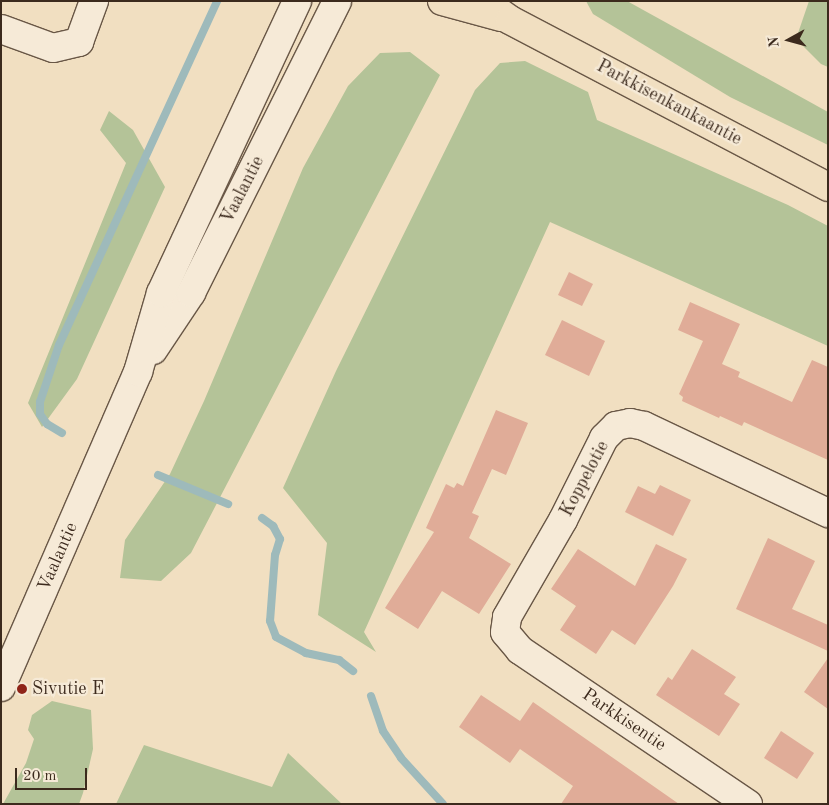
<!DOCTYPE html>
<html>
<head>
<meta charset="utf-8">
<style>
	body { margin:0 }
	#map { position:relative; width:829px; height:805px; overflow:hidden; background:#f1dfc1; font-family:"Old Standard TT",serif }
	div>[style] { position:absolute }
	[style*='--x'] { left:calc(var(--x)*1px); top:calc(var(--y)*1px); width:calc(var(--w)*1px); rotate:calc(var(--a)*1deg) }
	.green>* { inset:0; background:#b4c398 }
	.stream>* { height:8px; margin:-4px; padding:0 4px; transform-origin:4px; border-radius:4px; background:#9ebabb }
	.building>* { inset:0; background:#e0ac98 }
	.roads { filter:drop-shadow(1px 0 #695746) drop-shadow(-1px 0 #695746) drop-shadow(0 1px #695746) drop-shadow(0 -1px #695746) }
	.minor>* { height:28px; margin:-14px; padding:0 14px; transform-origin:14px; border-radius:14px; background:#f6ead7 }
	.major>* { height:28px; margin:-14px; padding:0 14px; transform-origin:14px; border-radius:14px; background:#f1dfc1 }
	.dots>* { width:14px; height:14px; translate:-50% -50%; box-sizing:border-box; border:2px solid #f6ead7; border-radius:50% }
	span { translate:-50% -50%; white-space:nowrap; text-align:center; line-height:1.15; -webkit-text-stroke:4.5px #f6ead7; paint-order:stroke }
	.street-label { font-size:18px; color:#3c2a1d }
	.poi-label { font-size:18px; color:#3c2a1d }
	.left { translate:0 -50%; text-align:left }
	.frame { position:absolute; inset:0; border:2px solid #3c2a1d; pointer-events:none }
	.north { position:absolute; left:764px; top:15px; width:50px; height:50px; -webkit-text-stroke:4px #f6ead7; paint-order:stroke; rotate:263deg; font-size:14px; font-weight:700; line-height:20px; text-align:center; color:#3c2a1d }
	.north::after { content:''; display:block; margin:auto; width:18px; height:22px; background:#3c2a1d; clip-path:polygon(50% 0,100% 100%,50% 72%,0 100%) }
	.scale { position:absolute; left:15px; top:768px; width:72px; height:22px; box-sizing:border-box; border:2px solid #3c2a1d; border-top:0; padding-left:6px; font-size:15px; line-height:18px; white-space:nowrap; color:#3c2a1d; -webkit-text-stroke:4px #f6ead7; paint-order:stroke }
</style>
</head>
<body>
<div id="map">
	<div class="green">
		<i style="clip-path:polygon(586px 1px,627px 1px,828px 112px,828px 145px,730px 97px,593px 14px)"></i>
		<i style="clip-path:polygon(809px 1px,828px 1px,828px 67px,821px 64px,796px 39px)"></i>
		<i style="clip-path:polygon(410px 52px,440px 75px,191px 553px,161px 581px,120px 578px,125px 540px,170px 474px,204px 401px,303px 168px,348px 86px,380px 53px)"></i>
		<i style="clip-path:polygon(525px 61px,588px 92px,597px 120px,788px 205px,828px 226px,828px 346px,550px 222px,364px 632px,376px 652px,318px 615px,327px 543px,283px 488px,336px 371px,475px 90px,500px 63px)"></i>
		<i style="clip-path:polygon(109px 111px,133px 130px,165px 187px,77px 379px,42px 427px,28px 403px,126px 163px,100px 130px)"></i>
		<i style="clip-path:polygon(52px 701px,91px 710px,93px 749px,83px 793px,79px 804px,3px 804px,26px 763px,34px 739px,28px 730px,32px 715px)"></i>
		<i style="clip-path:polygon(144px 745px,272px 787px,288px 753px,342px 804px,116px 804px)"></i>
	</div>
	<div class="stream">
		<i style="--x:62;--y:433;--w:17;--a:-149"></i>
		<i style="--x:47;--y:424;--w:12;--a:-125"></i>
		<i style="--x:40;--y:414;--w:12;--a:-90"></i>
		<i style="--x:40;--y:402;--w:60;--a:-71.6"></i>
		<i style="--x:59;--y:345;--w:379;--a:-65.3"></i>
		<i style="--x:158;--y:475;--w:76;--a:22.5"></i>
		<i style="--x:262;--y:518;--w:14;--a:36"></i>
		<i style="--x:273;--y:526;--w:15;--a:62"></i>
		<i style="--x:280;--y:539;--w:17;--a:107"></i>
		<i style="--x:275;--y:555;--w:66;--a:94.3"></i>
		<i style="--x:270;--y:621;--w:17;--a:69"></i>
		<i style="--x:276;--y:637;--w:34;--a:28"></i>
		<i style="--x:306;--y:653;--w:34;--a:12"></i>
		<i style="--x:339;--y:660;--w:18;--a:38"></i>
		<i style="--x:371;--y:696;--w:37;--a:71"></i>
		<i style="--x:383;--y:731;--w:32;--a:56"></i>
		<i style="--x:401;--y:758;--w:62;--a:47.6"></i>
	</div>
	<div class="building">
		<i style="clip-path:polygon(569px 272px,593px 284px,582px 306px,558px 295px)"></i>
		<i style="clip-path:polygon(690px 302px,740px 324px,722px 364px,740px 372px,738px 377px,792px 402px,812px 360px,828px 367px,828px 460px,744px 422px,742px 426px,720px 416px,719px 418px,682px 401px,683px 397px,679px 394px,703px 341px,678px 330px)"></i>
		<i style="clip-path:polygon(562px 320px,605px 341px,589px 376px,545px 355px)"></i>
		<i style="clip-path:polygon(496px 410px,528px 423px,506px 475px,492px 469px,472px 513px,479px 516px,469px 538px,511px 564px,479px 614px,442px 591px,418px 629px,385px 608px,434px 532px,426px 528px,446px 484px,454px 488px,457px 483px,463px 486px)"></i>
		<i style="clip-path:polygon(660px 485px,691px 500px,673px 536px,625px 512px,638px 486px,655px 494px)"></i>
		<i style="clip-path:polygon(768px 538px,815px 561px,792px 609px,828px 625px,828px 651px,736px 609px)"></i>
		<i style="clip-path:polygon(656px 544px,687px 559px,673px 586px,635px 645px,612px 630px,596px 654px,560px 630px,576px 606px,551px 589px,578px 549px,635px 586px)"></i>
		<i style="clip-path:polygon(692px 649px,736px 677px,724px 694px,740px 704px,719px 736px,656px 695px,668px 677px,672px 680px)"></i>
		<i style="clip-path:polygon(828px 658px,828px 709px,804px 692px)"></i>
		<i style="clip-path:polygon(481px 695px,520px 721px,533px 702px,679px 804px,561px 804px,573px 786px,520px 749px,510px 763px,459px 727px)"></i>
		<i style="clip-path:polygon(781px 731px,814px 753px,797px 779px,764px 758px)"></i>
	</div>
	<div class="roads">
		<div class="minor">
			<i style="--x:1;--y:29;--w:55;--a:20.1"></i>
			<i style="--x:53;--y:48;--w:27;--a:-13"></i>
			<i style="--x:79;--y:42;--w:44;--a:-69.9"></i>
			<i style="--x:153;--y:350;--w:69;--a:-56.3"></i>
			<i style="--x:191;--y:293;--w:326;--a:-63.4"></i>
			<i style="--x:1;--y:687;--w:344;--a:-66.5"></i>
			<i style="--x:138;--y:372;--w:82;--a:-73.8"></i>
			<i style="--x:161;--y:293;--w:322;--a:-65"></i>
			<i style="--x:748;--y:804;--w:275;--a:-146"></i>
			<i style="--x:520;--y:650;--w:23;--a:-130"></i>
			<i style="--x:505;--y:632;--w:15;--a:-82"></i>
			<i style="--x:507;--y:617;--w:112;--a:-60"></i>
			<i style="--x:563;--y:520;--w:92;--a:-63.4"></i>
			<i style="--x:604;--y:438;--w:17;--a:-45"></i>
			<i style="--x:616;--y:426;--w:14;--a:-12"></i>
			<i style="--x:630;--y:423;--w:14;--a:12"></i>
			<i style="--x:644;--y:426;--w:204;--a:25.3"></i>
		</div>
		<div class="major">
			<i style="--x:442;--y:1;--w:61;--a:15.2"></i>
			<i style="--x:484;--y:1;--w:32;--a:36"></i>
			<i style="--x:510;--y:20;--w:359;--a:27.7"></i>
		</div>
	</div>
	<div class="dots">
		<i style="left:22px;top:689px;background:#8f2418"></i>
	</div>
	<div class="street-label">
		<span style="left:669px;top:103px;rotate:28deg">Parkkisenkankaantie</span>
		<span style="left:243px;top:190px;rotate:-63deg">Vaalantie</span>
		<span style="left:585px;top:479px;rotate:-62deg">Koppelotie</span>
		<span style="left:58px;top:557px;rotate:-66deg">Vaalantie</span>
		<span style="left:624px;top:720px;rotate:34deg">Parkkisentie</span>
	</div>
	<div class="poi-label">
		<span class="left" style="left:32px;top:689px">Sivutie E</span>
	</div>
	<div class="frame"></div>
	<div class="north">N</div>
	<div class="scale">20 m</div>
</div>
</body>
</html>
